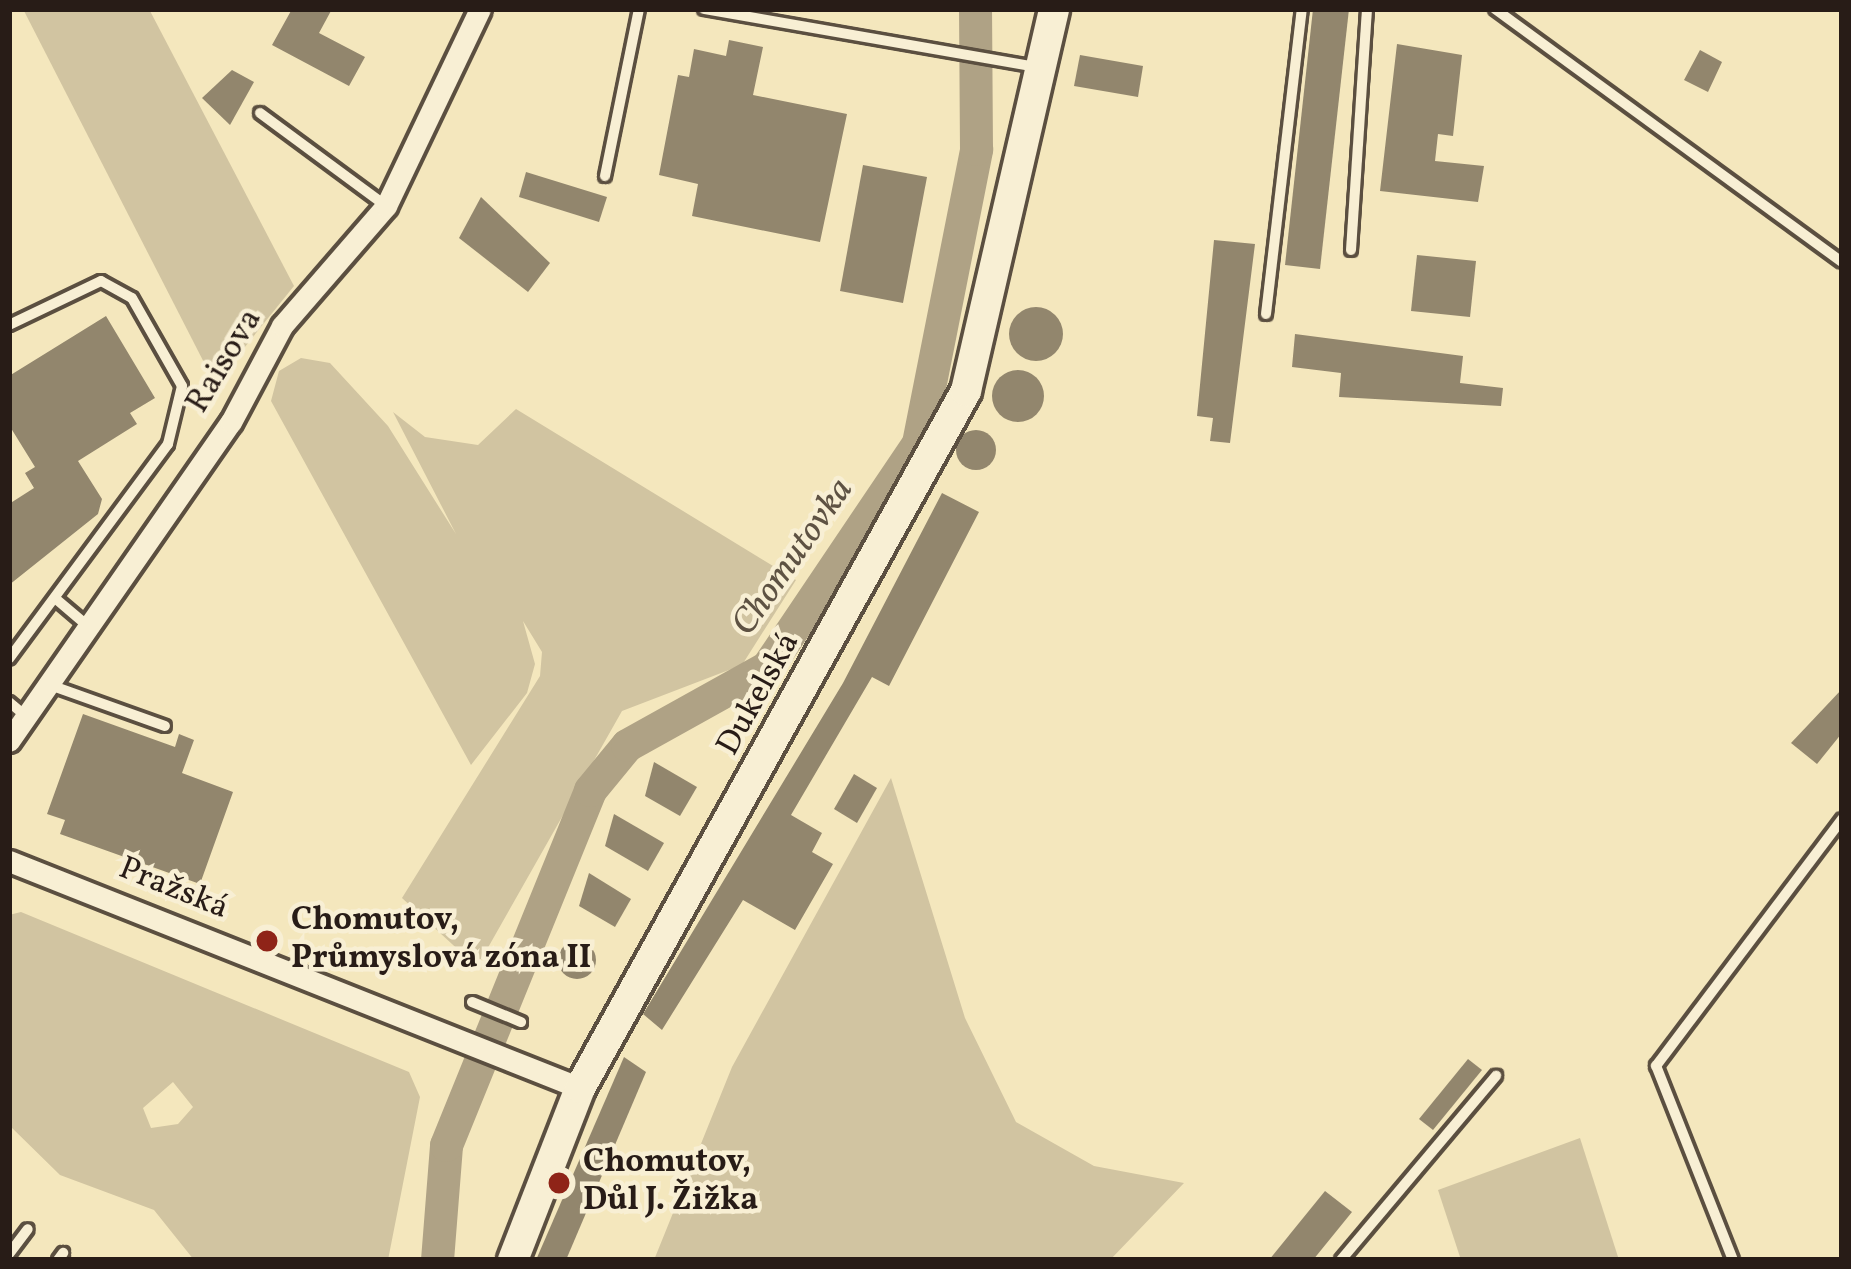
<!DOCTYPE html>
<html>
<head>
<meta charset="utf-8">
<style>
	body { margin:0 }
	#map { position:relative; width:1851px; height:1269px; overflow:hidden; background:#f4e7bd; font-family:Vollkorn,serif }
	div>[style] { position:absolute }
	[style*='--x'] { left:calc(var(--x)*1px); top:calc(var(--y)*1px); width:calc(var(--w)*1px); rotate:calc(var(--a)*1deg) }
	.green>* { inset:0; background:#d1c4a1 }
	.river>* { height:33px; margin:-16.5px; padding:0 16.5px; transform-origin:16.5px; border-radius:16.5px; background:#afa285 }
	.building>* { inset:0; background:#92866d }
	.round { border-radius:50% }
	.roads { filter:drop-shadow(3px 0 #5b4f40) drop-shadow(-3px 0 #5b4f40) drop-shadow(0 3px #5b4f40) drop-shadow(0 -3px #5b4f40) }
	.lane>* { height:10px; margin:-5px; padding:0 5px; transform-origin:5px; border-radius:5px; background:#f8efd4 }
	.street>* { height:21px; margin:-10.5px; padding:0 10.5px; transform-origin:10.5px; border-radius:10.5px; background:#f8efd4 }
	.secondary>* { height:30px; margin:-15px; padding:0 15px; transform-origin:15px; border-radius:15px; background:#f8efd4 }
	.dots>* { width:33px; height:33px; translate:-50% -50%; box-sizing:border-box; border:6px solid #f8efd4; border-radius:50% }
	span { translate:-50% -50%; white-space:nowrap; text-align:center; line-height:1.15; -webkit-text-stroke:9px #f8efd4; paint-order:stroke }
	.street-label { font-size:33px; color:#281c17 }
	.poi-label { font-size:33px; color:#281c17; font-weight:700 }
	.left { translate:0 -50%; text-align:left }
	.water-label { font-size:36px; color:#5e5243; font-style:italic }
	.frame { position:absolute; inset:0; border:12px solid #281c17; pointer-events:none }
</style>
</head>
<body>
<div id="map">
	<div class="green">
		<i style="clip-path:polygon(23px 9px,149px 9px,294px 286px,215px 384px)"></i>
		<i style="clip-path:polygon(301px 358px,330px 363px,388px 426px,456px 534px,393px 412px,425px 437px,478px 445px,516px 409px,796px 580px,742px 665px,622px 711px,477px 967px,402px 898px,540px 676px,542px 652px,523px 621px,535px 664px,527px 693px,471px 765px,271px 401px,279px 371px)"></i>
		<i style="clip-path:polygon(891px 778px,965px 1018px,1016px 1122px,1094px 1166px,1184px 1183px,1110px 1260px,654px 1260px,732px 1067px)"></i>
		<i style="clip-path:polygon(evenodd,21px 912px,409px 1072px,420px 1097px,388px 1260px,194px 1260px,154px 1210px,60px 1175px,9px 1125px,9px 915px,21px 912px,173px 1082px,193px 1107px,178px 1124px,151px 1128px,143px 1108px,173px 1082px)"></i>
		<i style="clip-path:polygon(1580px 1138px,1619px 1260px,1461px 1260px,1438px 1190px)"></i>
	</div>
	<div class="river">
		<i style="--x:437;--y:1260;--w:115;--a:-85.5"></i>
		<i style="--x:446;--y:1145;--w:383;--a:-67.9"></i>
		<i style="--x:590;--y:790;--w:58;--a:-50.6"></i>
		<i style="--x:627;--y:745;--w:160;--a:-29.1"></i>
		<i style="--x:767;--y:667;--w:270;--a:-56"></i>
		<i style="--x:918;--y:443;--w:300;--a:-78.8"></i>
		<i style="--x:976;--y:149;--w:140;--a:-90.4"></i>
	</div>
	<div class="building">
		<i style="clip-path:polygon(292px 9px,332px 9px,319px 33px,365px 57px,349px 86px,272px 45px)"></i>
		<i style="clip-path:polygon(1313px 9px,1349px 9px,1320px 269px,1285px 265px)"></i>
		<i style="clip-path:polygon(729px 40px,763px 47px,753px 95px,847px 114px,820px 242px,692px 216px,698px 184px,659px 175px,678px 75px,689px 77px,694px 49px,726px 56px)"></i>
		<i style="clip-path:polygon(1397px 44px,1462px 55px,1453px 136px,1438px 134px,1435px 161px,1484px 166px,1478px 202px,1380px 191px)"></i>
		<i style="clip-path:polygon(1700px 50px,1722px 62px,1708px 92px,1684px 80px)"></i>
		<i style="clip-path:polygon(1080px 55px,1143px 66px,1138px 97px,1074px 86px)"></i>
		<i style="clip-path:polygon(232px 70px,254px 82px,230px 125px,202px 98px)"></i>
		<i style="clip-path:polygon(863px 165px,927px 177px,903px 303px,840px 291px)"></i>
		<i style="clip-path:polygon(526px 172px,607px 197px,599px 222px,519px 197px)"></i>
		<i style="clip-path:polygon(481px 197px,550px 263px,528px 292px,459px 238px)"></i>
		<i style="clip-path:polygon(1214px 240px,1255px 244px,1230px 443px,1210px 441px,1213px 418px,1197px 416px)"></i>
		<i style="clip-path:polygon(1417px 255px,1476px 261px,1470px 317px,1411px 311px)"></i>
		<i class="round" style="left:1009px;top:307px;width:54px;height:54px"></i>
		<i style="clip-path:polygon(106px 316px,155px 398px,130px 413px,137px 424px,78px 461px,102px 499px,98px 514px,9px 585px,9px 504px,34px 488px,25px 473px,35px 467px,9px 425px,9px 376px)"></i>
		<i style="clip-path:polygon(1295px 334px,1463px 356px,1460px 383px,1503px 388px,1501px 406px,1339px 397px,1341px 373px,1292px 367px)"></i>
		<i class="round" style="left:992px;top:370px;width:52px;height:52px"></i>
		<i class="round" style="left:956px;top:430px;width:40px;height:40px"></i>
		<i style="clip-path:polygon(942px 493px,979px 512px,889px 686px,872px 677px,791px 815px,822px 833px,812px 852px,833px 864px,795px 930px,743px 900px,662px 1030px,643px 1014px,843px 683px)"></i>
		<i style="clip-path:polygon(1842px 689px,1842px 733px,1817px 764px,1791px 743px)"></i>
		<i style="clip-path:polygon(83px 714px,175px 747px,179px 734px,194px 740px,182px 773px,233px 792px,200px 884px,60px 834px,65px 820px,47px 814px)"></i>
		<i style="clip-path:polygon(654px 762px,697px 787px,680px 816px,645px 796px)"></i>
		<i style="clip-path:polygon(854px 774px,877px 788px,857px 823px,834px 809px)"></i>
		<i style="clip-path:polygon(614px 814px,664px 843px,648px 871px,605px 846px)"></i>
		<i style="clip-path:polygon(589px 873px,631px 899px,615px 927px,579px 906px)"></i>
		<i class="round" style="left:558px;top:941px;width:38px;height:38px"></i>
		<i style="clip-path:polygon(624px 1057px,646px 1072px,566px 1260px,536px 1260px)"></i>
		<i style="clip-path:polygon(1468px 1059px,1482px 1070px,1433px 1130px,1419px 1119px)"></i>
		<i style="clip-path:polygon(1325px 1191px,1352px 1212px,1313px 1260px,1269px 1260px)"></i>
	</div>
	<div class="roads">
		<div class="lane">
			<i style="--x:704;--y:9;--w:336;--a:9.9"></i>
			<i style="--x:1495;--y:9;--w:429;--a:36.1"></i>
			<i style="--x:260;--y:113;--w:157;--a:36.4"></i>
			<i style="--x:605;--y:176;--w:170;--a:-78.5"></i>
			<i style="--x:1351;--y:250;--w:242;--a:-86.2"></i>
			<i style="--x:1266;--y:314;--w:307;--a:-83.3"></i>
			<i style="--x:9;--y:325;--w:102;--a:-25.6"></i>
			<i style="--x:101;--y:281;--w:35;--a:29"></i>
			<i style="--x:132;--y:298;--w:101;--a:60.4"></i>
			<i style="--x:182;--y:386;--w:60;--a:103.6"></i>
			<i style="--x:168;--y:444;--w:267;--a:126.5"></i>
			<i style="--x:56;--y:599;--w:43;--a:40.3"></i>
			<i style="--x:50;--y:685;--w:122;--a:19.6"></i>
			<i style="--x:9;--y:702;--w:23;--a:40"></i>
			<i style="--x:472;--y:1002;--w:53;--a:22.2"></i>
			<i style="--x:9;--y:1254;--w:31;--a:-53"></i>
			<i style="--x:58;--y:1260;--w:9;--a:-54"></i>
			<i style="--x:1341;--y:1260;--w:241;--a:-49.9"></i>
			<i style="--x:1733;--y:1260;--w:209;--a:-111.6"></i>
			<i style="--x:1656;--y:1066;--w:309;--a:-53"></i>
		</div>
		<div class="street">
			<i style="--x:9;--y:741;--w:389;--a:-55.2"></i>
			<i style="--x:231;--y:422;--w:109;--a:-62"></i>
			<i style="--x:282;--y:326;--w:159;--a:-49.1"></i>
			<i style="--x:386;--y:206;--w:218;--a:-64.5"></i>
			<i style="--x:9;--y:861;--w:614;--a:21.68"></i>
		</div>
		<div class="secondary">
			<i style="--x:513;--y:1260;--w:185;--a:-68.7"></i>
			<i style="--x:580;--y:1088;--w:797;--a:-61.02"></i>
			<i style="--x:966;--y:391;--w:392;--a:-77"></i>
		</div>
	</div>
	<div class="dots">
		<i style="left:267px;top:941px;background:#8f2418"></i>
		<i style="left:559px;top:1183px;background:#8f2418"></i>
	</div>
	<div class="street-label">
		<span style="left:226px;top:362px;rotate:-59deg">Raisova</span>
		<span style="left:760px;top:695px;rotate:-61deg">Dukelská</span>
		<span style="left:173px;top:890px;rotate:22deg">Pražská</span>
	</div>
	<div class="poi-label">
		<span class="left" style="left:291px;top:941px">Chomutov,<br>Průmyslová zóna II</span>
		<span class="left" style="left:583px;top:1183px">Chomutov,<br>Důl J. Žižka</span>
	</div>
	<div class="water-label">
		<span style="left:794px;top:558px;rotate:-55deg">Chomutovka</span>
	</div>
	<div class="frame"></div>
</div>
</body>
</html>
